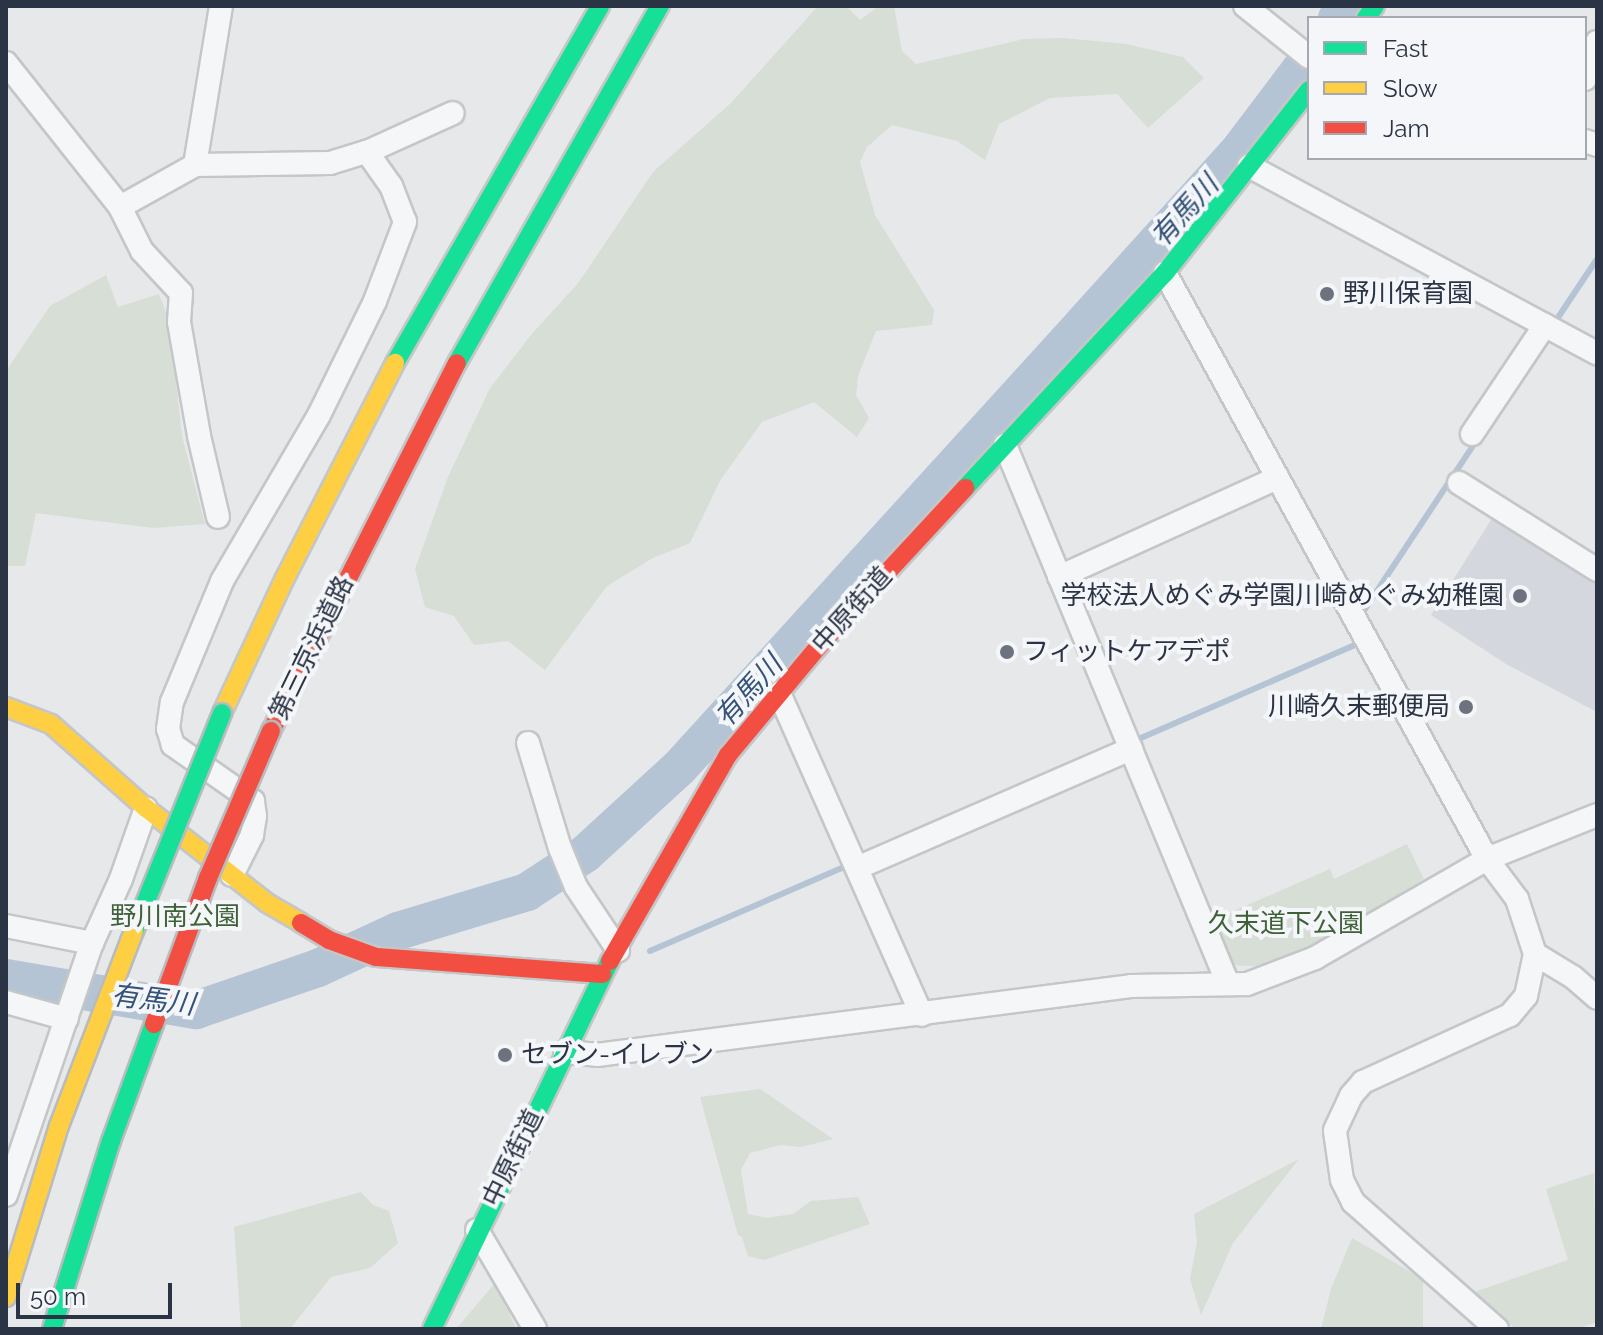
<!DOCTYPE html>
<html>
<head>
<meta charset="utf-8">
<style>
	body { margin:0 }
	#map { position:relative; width:1603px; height:1335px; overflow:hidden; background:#e6e8ea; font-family:Raleway,"Noto Sans JP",sans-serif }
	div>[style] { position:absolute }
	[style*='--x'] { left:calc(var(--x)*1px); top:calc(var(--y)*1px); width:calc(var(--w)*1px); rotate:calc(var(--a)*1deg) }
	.built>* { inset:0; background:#d4d7dd }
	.green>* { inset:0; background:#d6ded6 }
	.stream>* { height:6px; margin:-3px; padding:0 3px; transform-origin:3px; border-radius:3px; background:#b4c4d5 }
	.river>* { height:38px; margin:-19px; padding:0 19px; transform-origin:19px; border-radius:19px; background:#b4c4d5 }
	.roads { filter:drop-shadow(2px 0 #c4c6c8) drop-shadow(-2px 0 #c4c6c8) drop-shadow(0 2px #c4c6c8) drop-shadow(0 -2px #c4c6c8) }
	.street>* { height:22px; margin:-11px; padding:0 11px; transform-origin:11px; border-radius:11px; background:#f5f6f7 }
	.fast>* { height:18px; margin:-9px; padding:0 9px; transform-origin:9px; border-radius:9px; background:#16e098 }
	.slow>* { height:18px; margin:-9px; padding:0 9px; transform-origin:9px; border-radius:9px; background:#ffcf43 }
	.jam>* { height:18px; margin:-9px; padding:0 9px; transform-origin:9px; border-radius:9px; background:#f24e42 }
	.bridges { filter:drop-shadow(2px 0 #b8bbbf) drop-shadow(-2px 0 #b8bbbf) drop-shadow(0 2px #b8bbbf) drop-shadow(0 -2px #b8bbbf) }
	.fast-bridge>* { height:18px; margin:-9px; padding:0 9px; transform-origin:9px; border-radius:9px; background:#16e098 }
	.slow-bridge>* { height:18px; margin:-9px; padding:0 9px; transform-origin:9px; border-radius:9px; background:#ffcf43 }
	.jam-bridge>* { height:18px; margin:-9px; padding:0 9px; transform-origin:9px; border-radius:9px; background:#f24e42 }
	.dots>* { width:22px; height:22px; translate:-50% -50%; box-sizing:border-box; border:4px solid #f4f6f9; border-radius:50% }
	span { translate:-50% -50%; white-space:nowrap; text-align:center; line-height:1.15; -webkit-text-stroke:8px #f4f6f9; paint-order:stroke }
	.poi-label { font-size:26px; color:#2b3445 }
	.left { translate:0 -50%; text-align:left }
	.right { translate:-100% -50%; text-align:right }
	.street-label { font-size:26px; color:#2b3445 }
	.park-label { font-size:26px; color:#3f6138 }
	.water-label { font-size:28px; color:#34527a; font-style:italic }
	.frame { position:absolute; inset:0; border:8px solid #2b3445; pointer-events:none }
	.legend { position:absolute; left:1307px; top:16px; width:280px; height:144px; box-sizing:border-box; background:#f4f6f9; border:2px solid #a4a8b1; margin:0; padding:10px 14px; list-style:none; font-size:24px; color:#2b3445 }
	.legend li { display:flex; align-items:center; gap:16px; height:40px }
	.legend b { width:40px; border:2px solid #a4a8b1 }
	.scale { position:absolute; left:16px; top:1283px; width:156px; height:36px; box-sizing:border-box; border:4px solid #2b3445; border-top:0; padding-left:10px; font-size:24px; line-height:28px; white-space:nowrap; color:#2b3445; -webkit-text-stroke:6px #f4f6f9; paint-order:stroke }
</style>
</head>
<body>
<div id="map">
	<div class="built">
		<i style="clip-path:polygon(1496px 512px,1597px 578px,1597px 712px,1506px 664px,1431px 615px)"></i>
	</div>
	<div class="green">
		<i style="clip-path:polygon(818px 6px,846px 6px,860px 20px,879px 6px,894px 6px,902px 51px,916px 64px,1024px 39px,1063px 38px,1126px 44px,1183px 57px,1204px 78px,1148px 128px,1117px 94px,1050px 98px,999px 124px,985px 160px,957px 141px,892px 125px,867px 147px,860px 162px,875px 215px,934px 310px,932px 325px,876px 331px,858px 376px,856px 395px,869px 418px,857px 437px,814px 402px,762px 422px,721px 479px,690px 543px,653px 558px,607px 586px,545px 670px,508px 641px,474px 645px,454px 616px,425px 607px,415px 569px,448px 477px,490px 388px,531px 335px,579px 282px,653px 172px,731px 103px)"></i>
		<i style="clip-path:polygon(106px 275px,118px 307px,159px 294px,170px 324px,182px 436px,205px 524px,153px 528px,36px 513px,25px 566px,6px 566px,6px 371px,50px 306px)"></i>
		<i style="clip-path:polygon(1407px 844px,1424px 879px,1302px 954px,1267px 967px,1232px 965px,1213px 920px,1330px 869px,1334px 879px)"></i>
		<i style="clip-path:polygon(760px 1089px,833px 1139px,801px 1147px,781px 1145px,750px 1153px,741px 1170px,748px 1214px,767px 1218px,793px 1214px,811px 1201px,858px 1197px,870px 1224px,764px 1260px,748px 1256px,742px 1237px,738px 1235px,700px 1097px)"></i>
		<i style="clip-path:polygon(1299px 1159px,1233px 1243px,1201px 1315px,1190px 1279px,1197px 1242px,1194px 1214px)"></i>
		<i style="clip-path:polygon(1594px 1173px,1597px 1322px,1577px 1329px,1515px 1329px,1474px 1292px,1568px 1260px,1546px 1189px)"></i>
		<i style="clip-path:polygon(361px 1192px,373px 1205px,389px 1211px,398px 1243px,370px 1268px,331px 1277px,290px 1329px,241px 1329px,234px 1227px)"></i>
		<i style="clip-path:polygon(1352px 1238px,1423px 1279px,1423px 1329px,1321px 1329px,1331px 1289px)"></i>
		<i style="clip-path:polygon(496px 1282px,516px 1329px,456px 1329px)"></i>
	</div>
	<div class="stream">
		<i style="--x:1553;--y:325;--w:79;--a:-56.3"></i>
		<i style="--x:1361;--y:615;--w:212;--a:-56.5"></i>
		<i style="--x:1134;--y:741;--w:249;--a:-23.5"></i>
		<i style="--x:650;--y:951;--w:217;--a:-23.4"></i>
	</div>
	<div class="river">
		<i style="--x:1337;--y:18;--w:14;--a:-56"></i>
		<i style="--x:6;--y:978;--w:193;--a:9.6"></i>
		<i style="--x:196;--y:1010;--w:129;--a:-19"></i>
		<i style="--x:318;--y:968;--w:88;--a:-24.8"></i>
		<i style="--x:398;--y:931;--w:135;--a:-16.8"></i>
		<i style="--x:527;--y:892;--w:69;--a:-33.2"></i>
		<i style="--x:585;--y:854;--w:127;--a:-42.5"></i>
		<i style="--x:679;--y:768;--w:600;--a:-47.7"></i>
		<i style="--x:1083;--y:324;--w:233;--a:-48"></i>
		<i style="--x:1239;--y:151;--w:116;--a:-53"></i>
	</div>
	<div class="roads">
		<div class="street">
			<i style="--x:1245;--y:6;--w:82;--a:38.6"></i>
			<i style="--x:6;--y:63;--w:184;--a:51.6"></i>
			<i style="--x:120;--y:207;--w:49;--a:63.4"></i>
			<i style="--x:142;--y:251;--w:57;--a:47.1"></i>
			<i style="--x:181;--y:293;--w:29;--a:94"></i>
			<i style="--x:179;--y:322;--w:116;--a:80"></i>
			<i style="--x:199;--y:436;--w:83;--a:76.8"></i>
			<i style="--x:1585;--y:79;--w:39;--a:-72"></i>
			<i style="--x:1585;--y:141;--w:13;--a:18"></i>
			<i style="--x:195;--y:165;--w:161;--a:-80.7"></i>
			<i style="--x:1249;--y:166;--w:395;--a:28.3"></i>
			<i style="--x:120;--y:207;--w:86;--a:-29.2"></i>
			<i style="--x:195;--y:165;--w:135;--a:-0.8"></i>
			<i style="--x:330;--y:163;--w:39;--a:-17"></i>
			<i style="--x:367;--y:152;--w:94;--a:-24.4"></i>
			<i style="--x:1165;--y:273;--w:669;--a:61.21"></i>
			<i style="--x:1487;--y:859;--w:50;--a:53.1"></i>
			<i style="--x:1517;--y:899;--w:58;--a:71.9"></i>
			<i style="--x:1535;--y:954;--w:43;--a:102.1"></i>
			<i style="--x:1526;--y:996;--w:25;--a:130"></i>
			<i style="--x:1510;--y:1015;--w:162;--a:155.5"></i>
			<i style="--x:1363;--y:1082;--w:18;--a:131"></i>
			<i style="--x:1351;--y:1096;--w:38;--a:115"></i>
			<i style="--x:1335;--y:1131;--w:49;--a:81.9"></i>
			<i style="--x:1342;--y:1180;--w:25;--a:63"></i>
			<i style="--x:1353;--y:1202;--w:192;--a:41.4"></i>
			<i style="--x:1472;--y:434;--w:131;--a:-56.2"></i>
			<i style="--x:1005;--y:445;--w:583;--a:67.52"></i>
			<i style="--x:1459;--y:483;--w:163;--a:32.2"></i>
			<i style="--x:1059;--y:577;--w:237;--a:-24.4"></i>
			<i style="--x:779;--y:693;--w:352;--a:66.1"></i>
			<i style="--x:528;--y:743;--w:110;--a:73.1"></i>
			<i style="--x:560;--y:848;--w:42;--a:67.7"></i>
			<i style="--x:576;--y:887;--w:76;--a:56.3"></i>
			<i style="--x:857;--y:868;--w:299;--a:-23.5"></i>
			<i style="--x:232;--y:875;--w:45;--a:-63.4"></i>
			<i style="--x:252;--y:835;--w:19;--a:-81"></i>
			<i style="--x:255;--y:816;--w:15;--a:-98"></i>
			<i style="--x:253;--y:801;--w:98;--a:-145"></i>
			<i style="--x:173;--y:745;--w:17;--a:-107"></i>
			<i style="--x:168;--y:729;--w:27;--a:-82"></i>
			<i style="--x:172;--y:702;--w:131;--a:-67.5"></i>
			<i style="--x:222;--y:581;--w:192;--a:-59.7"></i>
			<i style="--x:319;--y:415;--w:127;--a:-63.8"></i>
			<i style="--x:375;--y:301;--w:85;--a:-69.2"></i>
			<i style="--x:405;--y:222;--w:39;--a:-111"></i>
			<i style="--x:391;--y:186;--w:42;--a:-125.2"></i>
			<i style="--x:6;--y:926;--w:88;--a:11.2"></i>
			<i style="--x:1535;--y:954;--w:44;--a:31.2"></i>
			<i style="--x:1573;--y:977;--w:32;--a:41"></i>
			<i style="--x:6;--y:1002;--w:63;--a:15.6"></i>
			<i style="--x:565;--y:1052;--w:32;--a:5"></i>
			<i style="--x:597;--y:1055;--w:538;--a:-7.36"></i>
			<i style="--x:1131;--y:986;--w:116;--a:-1"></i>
			<i style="--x:1247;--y:984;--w:73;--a:-20.9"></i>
			<i style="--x:1315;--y:958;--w:198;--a:-29.9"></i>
			<i style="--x:1487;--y:859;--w:118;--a:-21.8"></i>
			<i style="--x:6;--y:1195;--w:266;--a:-71.2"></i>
			<i style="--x:92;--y:943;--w:70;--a:-65.6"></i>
			<i style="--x:121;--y:879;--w:75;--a:-70.6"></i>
			<i style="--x:477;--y:1230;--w:115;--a:59.6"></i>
		</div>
		<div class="fast">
			<i style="--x:1366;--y:18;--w:15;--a:-53"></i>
			<i style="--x:395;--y:363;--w:412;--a:-60.1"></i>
			<i style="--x:457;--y:363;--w:411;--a:-60.4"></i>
			<i style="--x:965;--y:488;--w:294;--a:-47.1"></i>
			<i style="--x:1165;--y:273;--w:233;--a:-51.8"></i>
			<i style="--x:432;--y:1329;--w:409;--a:-64.2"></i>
		</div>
		<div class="slow">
			<i style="--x:6;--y:707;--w:48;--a:20.7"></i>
			<i style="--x:51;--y:724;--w:127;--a:41.5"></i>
			<i style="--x:146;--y:808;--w:154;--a:38.1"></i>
			<i style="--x:267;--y:903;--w:39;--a:30"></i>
			<i style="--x:222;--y:713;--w:147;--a:-65"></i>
			<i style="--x:284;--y:580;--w:244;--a:-62.9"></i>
		</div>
		<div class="jam">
			<i style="--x:271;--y:731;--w:412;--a:-63.2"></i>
			<i style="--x:301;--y:923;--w:33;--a:31"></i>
			<i style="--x:329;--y:940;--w:50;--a:19.9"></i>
			<i style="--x:376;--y:957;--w:227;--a:4.3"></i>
			<i style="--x:610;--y:961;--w:237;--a:-60.2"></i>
			<i style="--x:728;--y:755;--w:141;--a:-50.2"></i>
			<i style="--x:818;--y:647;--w:217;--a:-47.2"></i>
		</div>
	</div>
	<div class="bridges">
		<div class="fast-bridge">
			<i style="--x:134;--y:931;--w:235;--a:-68"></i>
			<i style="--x:52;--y:1329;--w:197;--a:-72.6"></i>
			<i style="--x:111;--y:1141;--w:125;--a:-69.8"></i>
		</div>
		<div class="slow-bridge">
			<i style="--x:6;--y:1297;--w:179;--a:-72.8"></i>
			<i style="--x:59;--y:1126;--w:209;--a:-69"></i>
		</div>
		<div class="jam-bridge">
			<i style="--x:154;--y:1024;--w:156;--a:-69.7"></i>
			<i style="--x:208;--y:878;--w:160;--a:-66.8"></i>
		</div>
	</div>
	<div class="dots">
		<i style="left:1327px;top:294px;background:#6c737f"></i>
		<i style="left:1520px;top:596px;background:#6c737f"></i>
		<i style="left:1007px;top:652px;background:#6c737f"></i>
		<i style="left:1466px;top:707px;background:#6c737f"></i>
		<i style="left:505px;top:1055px;background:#6c737f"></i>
	</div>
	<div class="poi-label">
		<span class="left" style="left:1343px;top:294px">野川保育園</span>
		<span class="right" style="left:1504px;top:596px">学校法人めぐみ学園川崎めぐみ幼稚園</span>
		<span class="left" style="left:1023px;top:652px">フィットケアデポ</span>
		<span class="right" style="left:1450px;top:707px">川崎久末郵便局</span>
		<span class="left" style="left:521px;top:1055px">セブン-イレブン</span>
	</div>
	<div class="street-label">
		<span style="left:852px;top:610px;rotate:-48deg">中原街道</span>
		<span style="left:312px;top:648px;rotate:-64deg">第三京浜道路</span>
		<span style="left:513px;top:1158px;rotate:-64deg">中原街道</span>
	</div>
	<div class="park-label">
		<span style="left:175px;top:917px">野川南公園</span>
		<span style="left:1286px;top:924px">久末道下公園</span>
	</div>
	<div class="water-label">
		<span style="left:1185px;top:211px;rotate:-48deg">有馬川</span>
		<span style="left:749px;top:691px;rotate:-48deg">有馬川</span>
		<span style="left:153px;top:1000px;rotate:7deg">有馬川</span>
	</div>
	<div class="frame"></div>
	<ul class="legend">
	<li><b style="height:10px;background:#16e098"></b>Fast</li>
	<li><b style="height:10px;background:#ffcf43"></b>Slow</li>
	<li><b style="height:10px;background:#f24e42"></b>Jam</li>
	</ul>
	<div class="scale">50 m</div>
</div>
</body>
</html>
